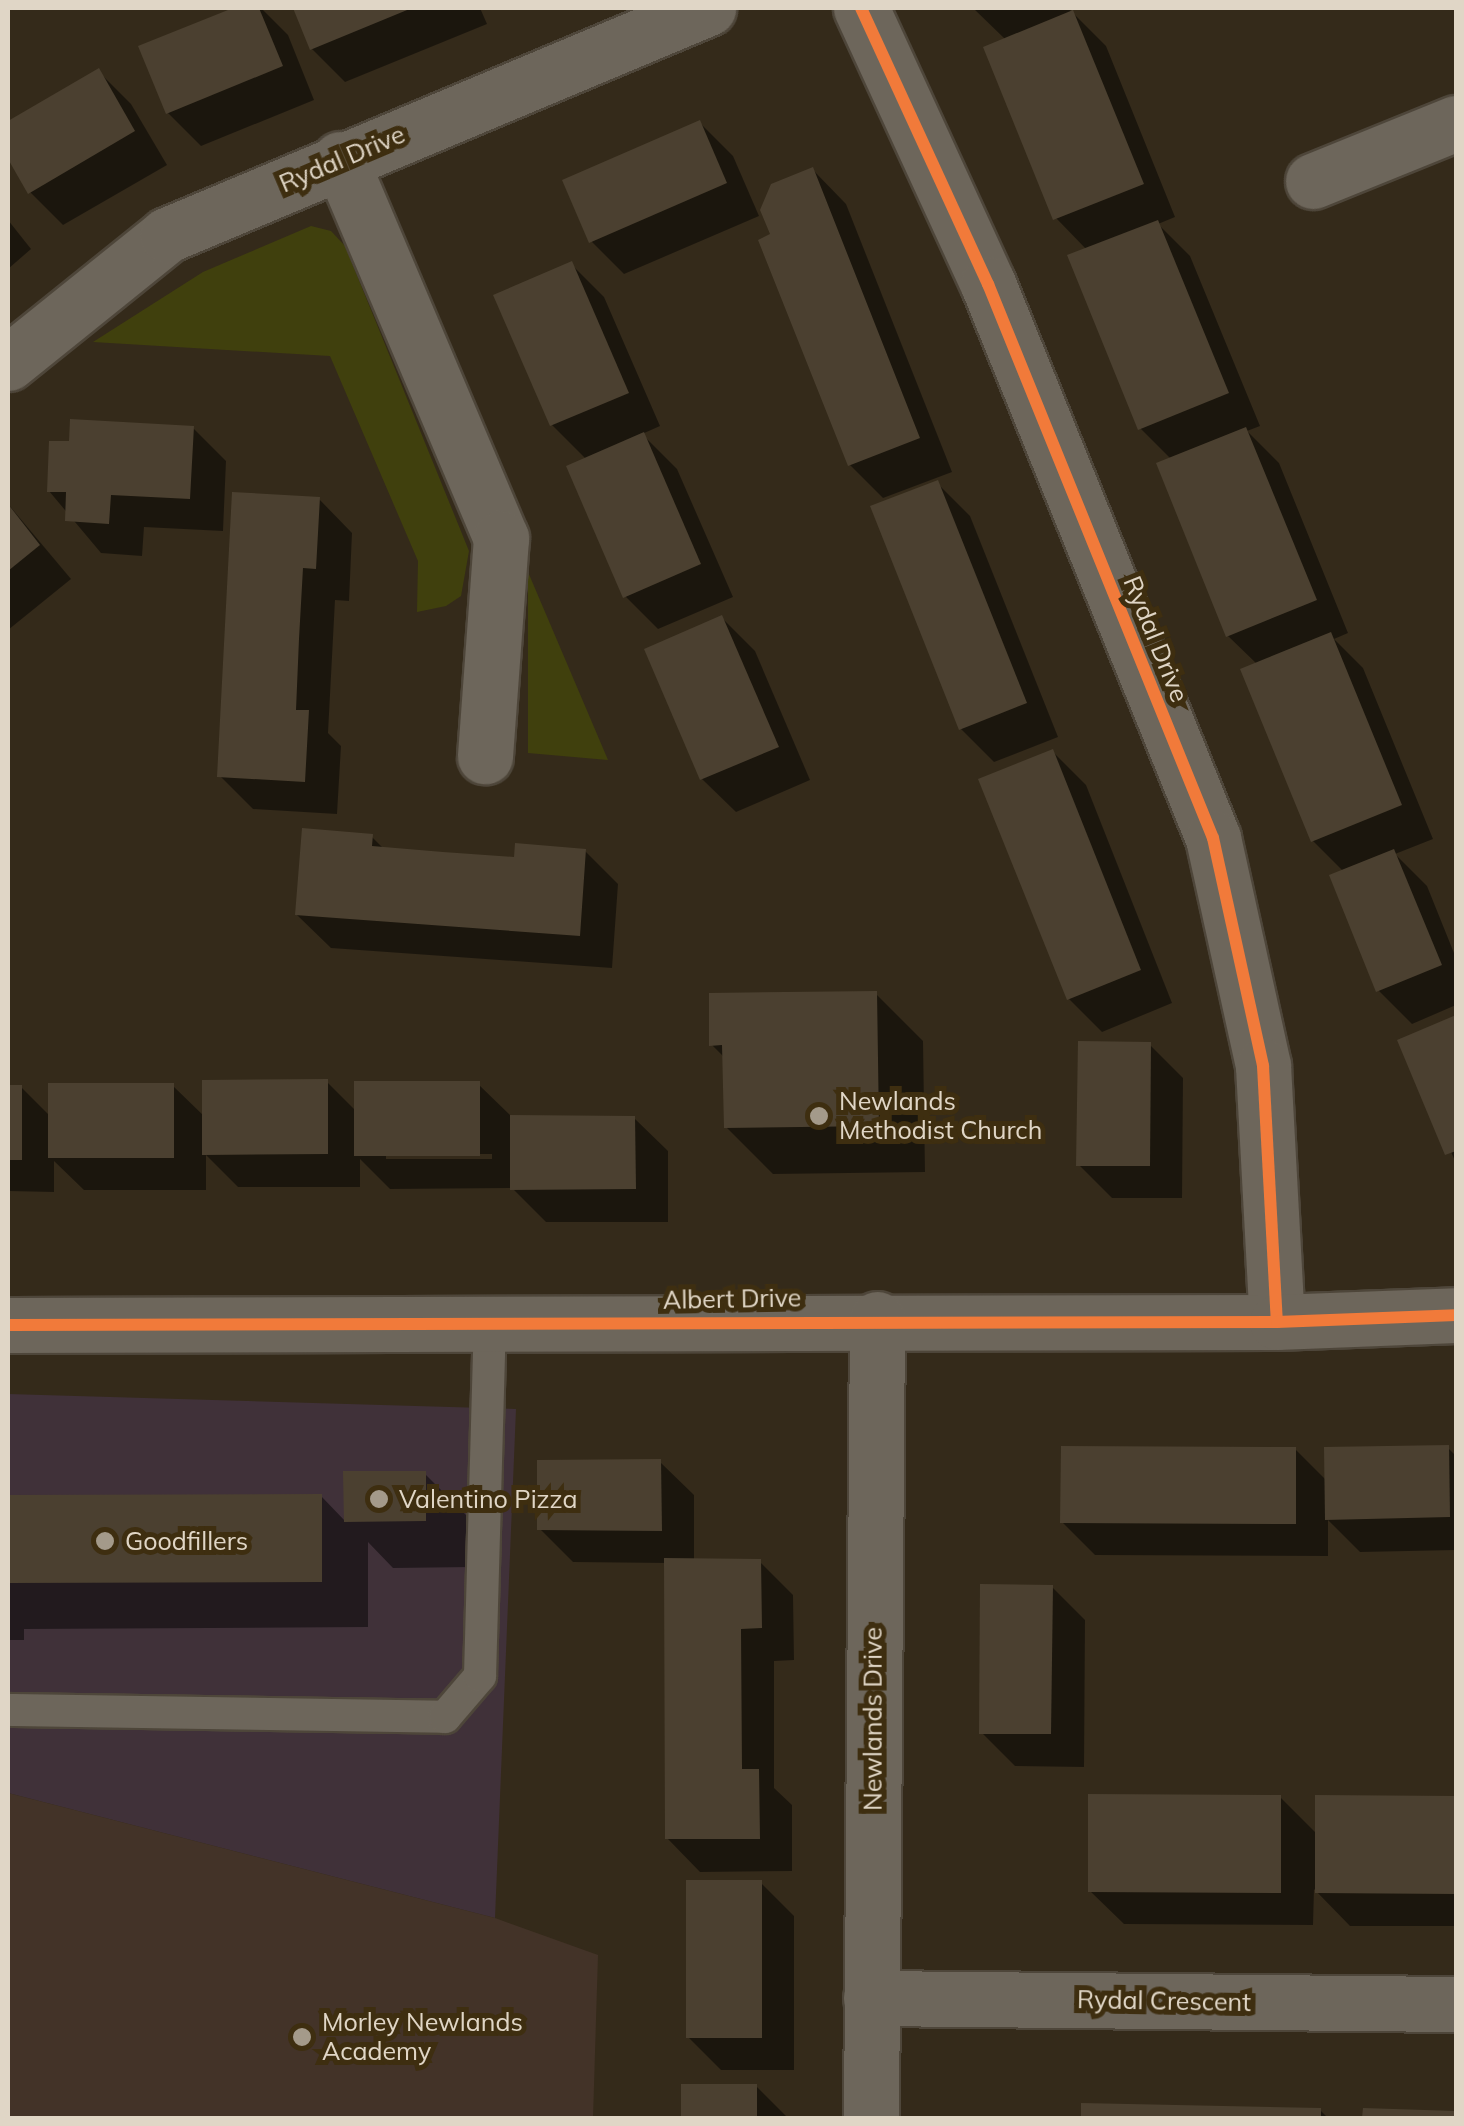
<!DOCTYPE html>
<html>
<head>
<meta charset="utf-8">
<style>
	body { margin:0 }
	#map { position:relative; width:1464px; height:2126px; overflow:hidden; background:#342a1a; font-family:Mulish,sans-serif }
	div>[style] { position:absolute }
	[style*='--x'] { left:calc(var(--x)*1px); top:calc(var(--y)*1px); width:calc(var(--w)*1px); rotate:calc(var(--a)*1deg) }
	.commercial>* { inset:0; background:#403139 }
	.education>* { inset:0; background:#433328 }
	.green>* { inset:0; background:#40400d }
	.shadow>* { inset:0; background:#0007 }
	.building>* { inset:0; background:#4b4030 }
	.roads { filter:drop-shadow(2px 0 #4e463a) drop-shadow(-2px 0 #4e463a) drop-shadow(0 2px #4e463a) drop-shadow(0 -2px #4e463a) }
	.service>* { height:32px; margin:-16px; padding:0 16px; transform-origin:16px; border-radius:16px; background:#6d665b }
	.minor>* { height:55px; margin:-27.5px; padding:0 27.5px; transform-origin:27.5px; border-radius:27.5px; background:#6d665b }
	.cycleway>* { height:12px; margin:-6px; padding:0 6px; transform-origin:6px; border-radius:6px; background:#f17a3a }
	.dots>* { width:28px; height:28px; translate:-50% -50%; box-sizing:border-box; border:5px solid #3e2e10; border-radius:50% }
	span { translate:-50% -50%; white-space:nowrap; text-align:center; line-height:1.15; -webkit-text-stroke:10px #3e2e10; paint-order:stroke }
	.street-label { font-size:25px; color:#e0d6c6 }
	.poi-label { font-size:25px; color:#e0d6c6 }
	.left { translate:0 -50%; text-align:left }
	.frame { position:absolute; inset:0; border:10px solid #e0d6c6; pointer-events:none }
</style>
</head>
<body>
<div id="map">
	<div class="commercial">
		<i style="clip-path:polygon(8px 1394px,516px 1409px,495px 1918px,8px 1793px)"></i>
	</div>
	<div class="education">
		<i style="clip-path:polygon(8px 1793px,495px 1918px,598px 1955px,593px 2118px,8px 2118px)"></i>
	</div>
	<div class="green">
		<i style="clip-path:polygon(311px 226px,331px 231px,345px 246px,469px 551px,461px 596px,446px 606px,417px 612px,418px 561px,330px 356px,93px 342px,203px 272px)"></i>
		<i style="clip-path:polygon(528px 572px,608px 760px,528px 753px)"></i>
	</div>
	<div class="shadow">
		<i style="clip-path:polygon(240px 8px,261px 8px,288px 35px,314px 100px,201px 146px,168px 113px,141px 48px)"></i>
		<i style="clip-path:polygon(296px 8px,480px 8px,487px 24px,345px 82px,312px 49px)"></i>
		<i style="clip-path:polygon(973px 8px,1078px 8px,1070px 10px,1106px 46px,1175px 217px,1158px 224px,1190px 256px,1260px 426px,1247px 431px,1279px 463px,1348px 633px,1334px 639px,1363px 668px,1433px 839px,1395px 854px,1427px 886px,1456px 958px,1456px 1005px,1412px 1024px,1379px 991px,1344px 872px,1313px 841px,1258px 665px,1228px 636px,1171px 459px,1140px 428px,1087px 250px,1056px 218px,1006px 40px)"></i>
		<i style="clip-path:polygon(98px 71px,131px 104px,167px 165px,63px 225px,30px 192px,8px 154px,8px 124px)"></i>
		<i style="clip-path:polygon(700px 123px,733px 156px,759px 216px,624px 274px,591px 241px)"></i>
		<i style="clip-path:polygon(813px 170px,846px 204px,952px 472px,883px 498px,850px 465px,773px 236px)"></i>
		<i style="clip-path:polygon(8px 220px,31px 249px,8px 269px)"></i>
		<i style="clip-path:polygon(571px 264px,604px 297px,660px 426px,642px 434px,677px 469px,733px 597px,658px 629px,625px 596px,587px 460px,552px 425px)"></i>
		<i style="clip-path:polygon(193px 428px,226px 461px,223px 531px,144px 527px,142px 556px,101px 553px,49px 491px)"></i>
		<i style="clip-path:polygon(937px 483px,970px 516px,1058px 737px,994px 762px,961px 729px)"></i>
		<i style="clip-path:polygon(319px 499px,352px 533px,349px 601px,335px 600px,328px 733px,341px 746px,337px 814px,253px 809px,220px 776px)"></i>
		<i style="clip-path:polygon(8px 504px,71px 579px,8px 630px)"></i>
		<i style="clip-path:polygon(722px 618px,755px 651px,810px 780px,736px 812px,702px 779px)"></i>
		<i style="clip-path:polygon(1053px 752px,1086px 785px,1172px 1003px,1102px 1032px,1069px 999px)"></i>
		<i style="clip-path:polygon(371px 836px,385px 850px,516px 859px,585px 851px,618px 884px,612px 968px,331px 948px,297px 915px)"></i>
		<i style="clip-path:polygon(876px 994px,923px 1041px,925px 1172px,773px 1174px,726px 1127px,725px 1058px,712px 1045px)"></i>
		<i style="clip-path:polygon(1456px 1018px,1456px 1163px,1401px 1041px)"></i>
		<i style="clip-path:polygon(1150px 1045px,1183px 1078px,1182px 1198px,1112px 1198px,1079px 1165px)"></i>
		<i style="clip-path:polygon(evenodd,327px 1082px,356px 1111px,478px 1084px,512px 1117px,634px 1118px,668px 1151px,668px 1222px,546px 1222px,512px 1188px,390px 1189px,360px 1159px,360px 1187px,238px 1187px,206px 1155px,206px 1190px,84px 1190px,54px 1161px,54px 1192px,8px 1191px,8px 1087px,21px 1087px,51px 1117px,173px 1086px,205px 1117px,327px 1082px,386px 1154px,492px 1154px,492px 1159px,386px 1159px,386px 1154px)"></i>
		<i style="clip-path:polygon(1448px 1448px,1456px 1456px,1456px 1550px,1360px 1552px,1328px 1520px,1328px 1556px,1095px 1555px,1062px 1522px,1295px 1449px,1327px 1481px)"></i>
		<i style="clip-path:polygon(660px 1462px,694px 1495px,694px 1561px,760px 1562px,793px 1595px,794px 1660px,774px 1661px,774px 1788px,792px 1805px,792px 1871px,700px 1872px,667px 1838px,667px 1563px,573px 1562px,540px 1529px)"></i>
		<i style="clip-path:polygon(425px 1474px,472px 1521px,472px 1567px,393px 1568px,368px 1542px,368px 1627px,24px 1629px,24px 1640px,8px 1640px,8px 1498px,321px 1496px,346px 1522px)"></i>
		<i style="clip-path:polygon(1052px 1587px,1085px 1620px,1084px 1767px,1015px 1766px,982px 1733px)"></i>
		<i style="clip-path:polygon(1280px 1797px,1318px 1835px,1318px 1798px,1456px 1799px,1456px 1926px,1350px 1926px,1314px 1889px,1313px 1925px,1124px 1924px,1090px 1891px)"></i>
		<i style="clip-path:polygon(761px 1883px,794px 1916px,794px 2070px,721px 2070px,688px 2037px)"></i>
		<i style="clip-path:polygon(756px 2086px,788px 2118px,683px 2118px,683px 2087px)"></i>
		<i style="clip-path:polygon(1084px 2105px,1320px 2110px,1328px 2118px,1084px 2118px)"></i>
	</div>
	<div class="building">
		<i style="clip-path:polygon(233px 8px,259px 8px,283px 66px,166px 114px,138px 46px)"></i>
		<i style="clip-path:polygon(293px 8px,412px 8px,310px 50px)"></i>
		<i style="clip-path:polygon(1073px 10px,1144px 184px,1053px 220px,983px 47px)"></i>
		<i style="clip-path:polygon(99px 68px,135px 131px,28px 194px,8px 159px,8px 121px)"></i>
		<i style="clip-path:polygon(700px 120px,727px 183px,589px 243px,562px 180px)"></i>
		<i style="clip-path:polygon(813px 167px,920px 438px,848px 466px,758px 240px,770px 234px,760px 210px,771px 184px)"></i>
		<i style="clip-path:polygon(1158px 220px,1229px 393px,1138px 430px,1067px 255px)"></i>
		<i style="clip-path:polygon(572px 261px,629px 393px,550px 426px,493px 295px)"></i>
		<i style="clip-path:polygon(70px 419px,194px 426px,190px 499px,111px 495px,109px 524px,65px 521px,66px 492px,47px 492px,49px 441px,69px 441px)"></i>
		<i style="clip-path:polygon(1246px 427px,1317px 600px,1226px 637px,1156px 463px)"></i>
		<i style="clip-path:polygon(644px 432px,701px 564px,623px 598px,566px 466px)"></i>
		<i style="clip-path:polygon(938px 480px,1027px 703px,959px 730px,870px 506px)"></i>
		<i style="clip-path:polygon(232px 492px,320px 497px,316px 569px,303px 568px,299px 639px,296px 710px,309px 710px,305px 782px,217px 777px)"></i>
		<i style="clip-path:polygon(8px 504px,40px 545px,8px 571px)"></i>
		<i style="clip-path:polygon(722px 615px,779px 747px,700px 780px,644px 649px)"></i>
		<i style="clip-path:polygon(1331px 632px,1402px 805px,1311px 842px,1240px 669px)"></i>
		<i style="clip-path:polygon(1053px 749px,1141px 970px,1067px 1000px,978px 779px)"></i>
		<i style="clip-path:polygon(302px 828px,373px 834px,372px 846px,443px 852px,514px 857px,515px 843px,586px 849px,580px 936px,295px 915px)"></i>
		<i style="clip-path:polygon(1394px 849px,1442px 965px,1376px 992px,1329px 875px)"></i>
		<i style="clip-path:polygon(877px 991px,879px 1126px,724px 1128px,722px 1045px,709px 1046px,709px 993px)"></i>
		<i style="clip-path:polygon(1456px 1015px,1456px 1151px,1445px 1155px,1397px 1040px)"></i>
		<i style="clip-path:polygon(1078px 1041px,1151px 1042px,1150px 1166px,1076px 1166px)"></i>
		<i style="clip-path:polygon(328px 1079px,328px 1154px,202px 1155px,202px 1080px)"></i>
		<i style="clip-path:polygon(354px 1081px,480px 1081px,480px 1156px,354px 1156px)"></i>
		<i style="clip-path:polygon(48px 1083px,174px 1083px,174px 1158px,48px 1158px)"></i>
		<i style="clip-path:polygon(8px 1085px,22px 1085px,22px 1160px,8px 1160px)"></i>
		<i style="clip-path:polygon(510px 1115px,635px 1116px,636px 1189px,510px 1190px)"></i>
		<i style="clip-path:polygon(1449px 1445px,1450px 1517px,1325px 1520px,1324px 1447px)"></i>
		<i style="clip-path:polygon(1061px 1446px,1296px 1447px,1296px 1524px,1060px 1523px)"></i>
		<i style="clip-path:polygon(661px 1459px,662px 1531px,537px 1530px,537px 1460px)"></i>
		<i style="clip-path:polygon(343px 1471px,426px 1471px,426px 1521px,344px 1522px)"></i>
		<i style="clip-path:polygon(322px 1494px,322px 1582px,8px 1583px,8px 1495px)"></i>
		<i style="clip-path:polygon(664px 1558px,761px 1559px,762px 1628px,741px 1629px,742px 1769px,759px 1769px,760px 1839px,665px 1839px)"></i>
		<i style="clip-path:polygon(980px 1584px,1053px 1585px,1051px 1734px,979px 1734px)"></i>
		<i style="clip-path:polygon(1088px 1794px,1281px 1795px,1281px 1893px,1088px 1892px)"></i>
		<i style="clip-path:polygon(1315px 1795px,1456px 1796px,1456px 1894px,1315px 1893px)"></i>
		<i style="clip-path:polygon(686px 1880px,762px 1880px,762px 2038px,686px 2038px)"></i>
		<i style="clip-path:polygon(681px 2084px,757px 2084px,757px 2118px,681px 2118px)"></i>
		<i style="clip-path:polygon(1081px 2103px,1321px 2108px,1321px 2118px,1081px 2118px)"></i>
		<i style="clip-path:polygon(1363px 2108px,1456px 2111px,1456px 2118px,1362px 2118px)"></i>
	</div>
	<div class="roads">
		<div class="service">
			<i style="--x:8;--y:1710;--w:437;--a:0.9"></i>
			<i style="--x:445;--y:1717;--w:54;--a:-49.5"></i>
			<i style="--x:480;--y:1676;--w:350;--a:-88.4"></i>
		</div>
		<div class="minor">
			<i style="--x:861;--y:8;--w:304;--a:65.3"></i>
			<i style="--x:988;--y:284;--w:598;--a:67.9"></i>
			<i style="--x:1213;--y:838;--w:233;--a:77.6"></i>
			<i style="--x:1263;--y:1066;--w:256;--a:86.9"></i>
			<i style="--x:340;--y:159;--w:412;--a:67"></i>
			<i style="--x:501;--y:538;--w:219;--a:94.2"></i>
			<i style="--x:1313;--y:181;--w:154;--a:-22.1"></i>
			<i style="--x:8;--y:363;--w:204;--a:-38.8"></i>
			<i style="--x:167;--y:235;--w:587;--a:-22.76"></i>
			<i style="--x:8;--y:1325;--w:1269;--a:-0.14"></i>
			<i style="--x:1277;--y:1322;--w:179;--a:-2.2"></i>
			<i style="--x:871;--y:1998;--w:585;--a:0.59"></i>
			<i style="--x:871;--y:2118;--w:799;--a:-89.57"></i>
		</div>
	</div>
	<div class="cycleway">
		<i style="--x:861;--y:8;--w:304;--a:65.3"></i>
		<i style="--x:988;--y:284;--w:598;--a:67.9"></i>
		<i style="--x:1213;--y:838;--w:233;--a:77.6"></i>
		<i style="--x:1263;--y:1066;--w:256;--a:86.9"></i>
		<i style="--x:8;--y:1325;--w:1269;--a:-0.14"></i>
		<i style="--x:1277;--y:1322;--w:179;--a:-2.2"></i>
	</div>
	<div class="dots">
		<i style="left:819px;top:1116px;background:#a49a8a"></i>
		<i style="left:379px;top:1499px;background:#a49a8a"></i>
		<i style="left:105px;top:1541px;background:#a49a8a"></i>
		<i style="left:302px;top:2037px;background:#a49a8a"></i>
	</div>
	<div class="street-label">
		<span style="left:342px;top:159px;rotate:-23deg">Rydal Drive</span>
		<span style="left:1156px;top:639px;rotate:68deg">Rydal Drive</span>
		<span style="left:732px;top:1299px;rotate:-1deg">Albert Drive</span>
		<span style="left:873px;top:1719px;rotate:-90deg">Newlands Drive</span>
		<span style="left:1164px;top:2001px;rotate:1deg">Rydal Crescent</span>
	</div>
	<div class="poi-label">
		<span class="left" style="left:839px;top:1116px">Newlands<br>Methodist Church</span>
		<span class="left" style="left:399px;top:1499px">Valentino Pizza</span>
		<span class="left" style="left:125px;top:1541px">Goodfillers</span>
		<span class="left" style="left:322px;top:2037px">Morley Newlands<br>Academy</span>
	</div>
	<div class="frame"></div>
</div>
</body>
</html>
